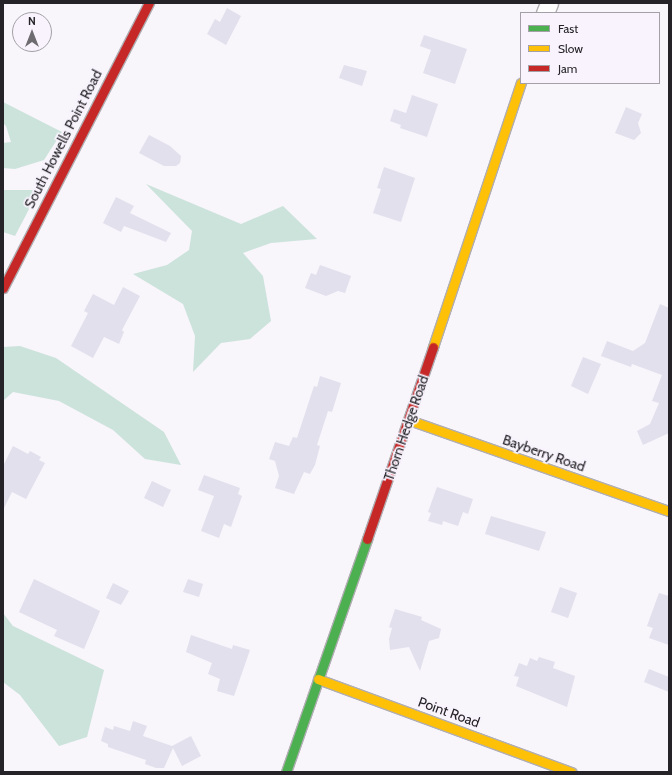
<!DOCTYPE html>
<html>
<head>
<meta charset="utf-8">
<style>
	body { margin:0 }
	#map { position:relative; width:672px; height:775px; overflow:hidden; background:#f8f5fb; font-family:Cabin,sans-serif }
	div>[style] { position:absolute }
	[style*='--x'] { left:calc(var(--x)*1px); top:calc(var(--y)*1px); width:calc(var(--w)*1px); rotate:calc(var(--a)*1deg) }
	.green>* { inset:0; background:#cce3db }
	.building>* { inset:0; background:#e2e0ed }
	.roads { filter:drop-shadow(1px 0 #b0aeb2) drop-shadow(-1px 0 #b0aeb2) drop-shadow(0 1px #b0aeb2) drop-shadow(0 -1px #b0aeb2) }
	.street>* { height:17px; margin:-8.5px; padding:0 8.5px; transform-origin:8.5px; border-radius:8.5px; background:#fefefe }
	.fast>* { height:9px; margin:-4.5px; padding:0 4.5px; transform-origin:4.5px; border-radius:4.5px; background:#4caf50 }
	.slow>* { height:9px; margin:-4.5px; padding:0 4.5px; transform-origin:4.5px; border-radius:4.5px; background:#ffc107 }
	.jam>* { height:9px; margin:-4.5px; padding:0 4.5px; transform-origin:4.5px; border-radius:4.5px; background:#c62828 }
	span { translate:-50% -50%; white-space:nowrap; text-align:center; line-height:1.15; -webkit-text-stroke:3.5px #f8f3fd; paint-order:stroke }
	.street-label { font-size:14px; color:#252327 }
	.frame { position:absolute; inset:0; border:4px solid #252327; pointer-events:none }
	.legend { position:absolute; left:520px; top:12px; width:140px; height:72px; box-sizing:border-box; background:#f8f3fd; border:1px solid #a4a0a7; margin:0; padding:5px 7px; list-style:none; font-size:12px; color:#252327 }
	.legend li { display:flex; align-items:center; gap:8px; height:20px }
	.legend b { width:20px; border:1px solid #a4a0a7 }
	.north { position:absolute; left:12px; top:12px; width:40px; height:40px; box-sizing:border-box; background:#f8f3fd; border:1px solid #a4a0a7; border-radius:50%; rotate:0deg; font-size:11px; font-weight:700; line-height:16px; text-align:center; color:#252327 }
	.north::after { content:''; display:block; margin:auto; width:14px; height:18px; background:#6f6c71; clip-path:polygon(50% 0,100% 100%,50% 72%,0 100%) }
</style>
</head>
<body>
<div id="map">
	<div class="green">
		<i style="clip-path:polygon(3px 102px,62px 132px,44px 160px,15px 169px,3px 168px,3px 143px,11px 142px,6px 126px,3px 123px)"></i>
		<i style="clip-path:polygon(146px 184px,241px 224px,283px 206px,317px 239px,271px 243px,243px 253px,263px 276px,271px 321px,250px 339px,221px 343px,193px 372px,195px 336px,183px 304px,133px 274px,167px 265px,189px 250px,192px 231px)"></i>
		<i style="clip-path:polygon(3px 190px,39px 190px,15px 236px,3px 232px)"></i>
		<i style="clip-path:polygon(20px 346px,56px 358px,164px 432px,181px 465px,145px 459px,113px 430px,59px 401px,13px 392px,3px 401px,3px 347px)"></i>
		<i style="clip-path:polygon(3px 613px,13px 626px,104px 670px,87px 737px,59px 746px,20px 695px,3px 682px)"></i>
	</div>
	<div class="building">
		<i style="clip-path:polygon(227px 8px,241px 16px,226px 45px,207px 34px,215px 19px,220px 22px)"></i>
		<i style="clip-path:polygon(424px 35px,467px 49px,455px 84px,423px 73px,431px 50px,420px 46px)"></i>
		<i style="clip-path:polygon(344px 65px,367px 71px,362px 86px,339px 78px)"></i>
		<i style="clip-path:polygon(412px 95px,438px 104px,427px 137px,400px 128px,401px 125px,390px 121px,394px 109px,406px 113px)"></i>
		<i style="clip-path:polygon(626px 107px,642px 114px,638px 123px,641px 133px,634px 140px,615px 133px)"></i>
		<i style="clip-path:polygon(149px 135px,170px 146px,181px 156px,180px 163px,176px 166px,164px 166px,139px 153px)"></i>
		<i style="clip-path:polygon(384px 167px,415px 178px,401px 222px,373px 213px,381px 189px,377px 188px)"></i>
		<i style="clip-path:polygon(116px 197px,134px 206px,130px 213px,171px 233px,166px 242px,124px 226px,121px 232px,103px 223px)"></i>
		<i style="clip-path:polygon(320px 265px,351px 276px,345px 293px,338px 291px,326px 296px,305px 288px,311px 273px,316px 275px)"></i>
		<i style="clip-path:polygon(123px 287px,140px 296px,122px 330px,124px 332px,119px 344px,104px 337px,93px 358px,71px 346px,88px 313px,84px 311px,93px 294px,114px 305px)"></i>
		<i style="clip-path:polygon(660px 304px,669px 308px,669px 433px,643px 445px,637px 431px,650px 424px,659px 403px,652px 401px,662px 375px,632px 364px,631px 367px,601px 356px,607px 341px,633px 351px,645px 343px)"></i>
		<i style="clip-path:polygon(583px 357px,601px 364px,588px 394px,571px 386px)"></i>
		<i style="clip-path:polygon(320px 376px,341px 383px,332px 412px,328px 411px,317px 445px,320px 446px,315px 465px,310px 474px,304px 472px,294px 494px,275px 488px,279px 476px,275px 461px,269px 459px,275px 442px,289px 446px,293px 437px,297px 438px,314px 386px,317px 387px)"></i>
		<i style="clip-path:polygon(13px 446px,28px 454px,30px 451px,41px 457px,39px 460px,45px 463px,26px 499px,12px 492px,3px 510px,3px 466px)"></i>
		<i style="clip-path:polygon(204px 475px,240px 488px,238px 494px,242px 496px,231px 527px,224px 524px,219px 538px,201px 531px,214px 496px,198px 490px)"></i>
		<i style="clip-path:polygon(152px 481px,171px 490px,163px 507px,144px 498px)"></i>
		<i style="clip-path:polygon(437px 487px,473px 499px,468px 514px,463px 512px,458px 526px,443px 521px,442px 525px,428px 521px,431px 513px,428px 512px)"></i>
		<i style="clip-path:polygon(491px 516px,546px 532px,539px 551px,485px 534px)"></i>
		<i style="clip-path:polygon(34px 579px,100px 611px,84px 649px,54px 636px,57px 630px,19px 612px)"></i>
		<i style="clip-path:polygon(188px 579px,203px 584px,199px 597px,183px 592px)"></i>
		<i style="clip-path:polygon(113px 583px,129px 591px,121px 605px,106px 598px)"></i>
		<i style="clip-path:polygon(560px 587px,577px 593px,568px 618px,551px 612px)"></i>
		<i style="clip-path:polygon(659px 593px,669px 596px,669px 645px,649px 638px,653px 628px,647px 626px)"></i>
		<i style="clip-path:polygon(395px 609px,422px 617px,421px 620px,441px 629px,439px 638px,429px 641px,420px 671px,409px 647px,390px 650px,389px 639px,392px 628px,389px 627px)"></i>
		<i style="clip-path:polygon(191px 635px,232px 649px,233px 645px,250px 650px,234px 696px,217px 691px,220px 679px,208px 674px,212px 663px,186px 652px)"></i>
		<i style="clip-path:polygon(539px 657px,555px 662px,553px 668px,575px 676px,567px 707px,516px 686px,519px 677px,514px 676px,519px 663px,527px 666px,530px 658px,537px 661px)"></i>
		<i style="clip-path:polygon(649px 669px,669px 677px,669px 692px,644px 682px)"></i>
		<i style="clip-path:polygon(133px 721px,147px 726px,143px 736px,172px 746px,191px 736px,201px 756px,182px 766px,173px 748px,164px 768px,156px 768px,145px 764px,146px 760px,108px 747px,108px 744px,101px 741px,105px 727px,113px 730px,114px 726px,130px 731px)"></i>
	</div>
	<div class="roads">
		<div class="street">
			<i style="--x:545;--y:13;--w:11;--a:-68"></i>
		</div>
		<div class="fast">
			<i style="--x:286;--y:772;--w:247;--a:-70.8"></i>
		</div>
		<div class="slow">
			<i style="--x:433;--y:347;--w:278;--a:-71.6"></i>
			<i style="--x:409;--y:420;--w:275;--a:19.3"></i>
			<i style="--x:318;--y:679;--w:270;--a:20.2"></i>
		</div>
		<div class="jam">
			<i style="--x:3;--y:288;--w:320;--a:-62.9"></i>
			<i style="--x:367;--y:539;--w:203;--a:-71"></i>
		</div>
	</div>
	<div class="street-label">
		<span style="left:63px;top:139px;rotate:-63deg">South Howells Point Road</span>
		<span style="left:406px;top:428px;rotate:-71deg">Thorn Hedge Road</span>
		<span style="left:544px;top:453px;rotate:19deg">Bayberry Road</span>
		<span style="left:449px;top:712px;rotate:20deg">Point Road</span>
	</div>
	<div class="frame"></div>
	<ul class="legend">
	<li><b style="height:5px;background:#4caf50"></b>Fast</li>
	<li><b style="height:5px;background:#ffc107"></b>Slow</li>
	<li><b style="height:5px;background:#c62828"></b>Jam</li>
	</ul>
	<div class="north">N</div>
</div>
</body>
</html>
